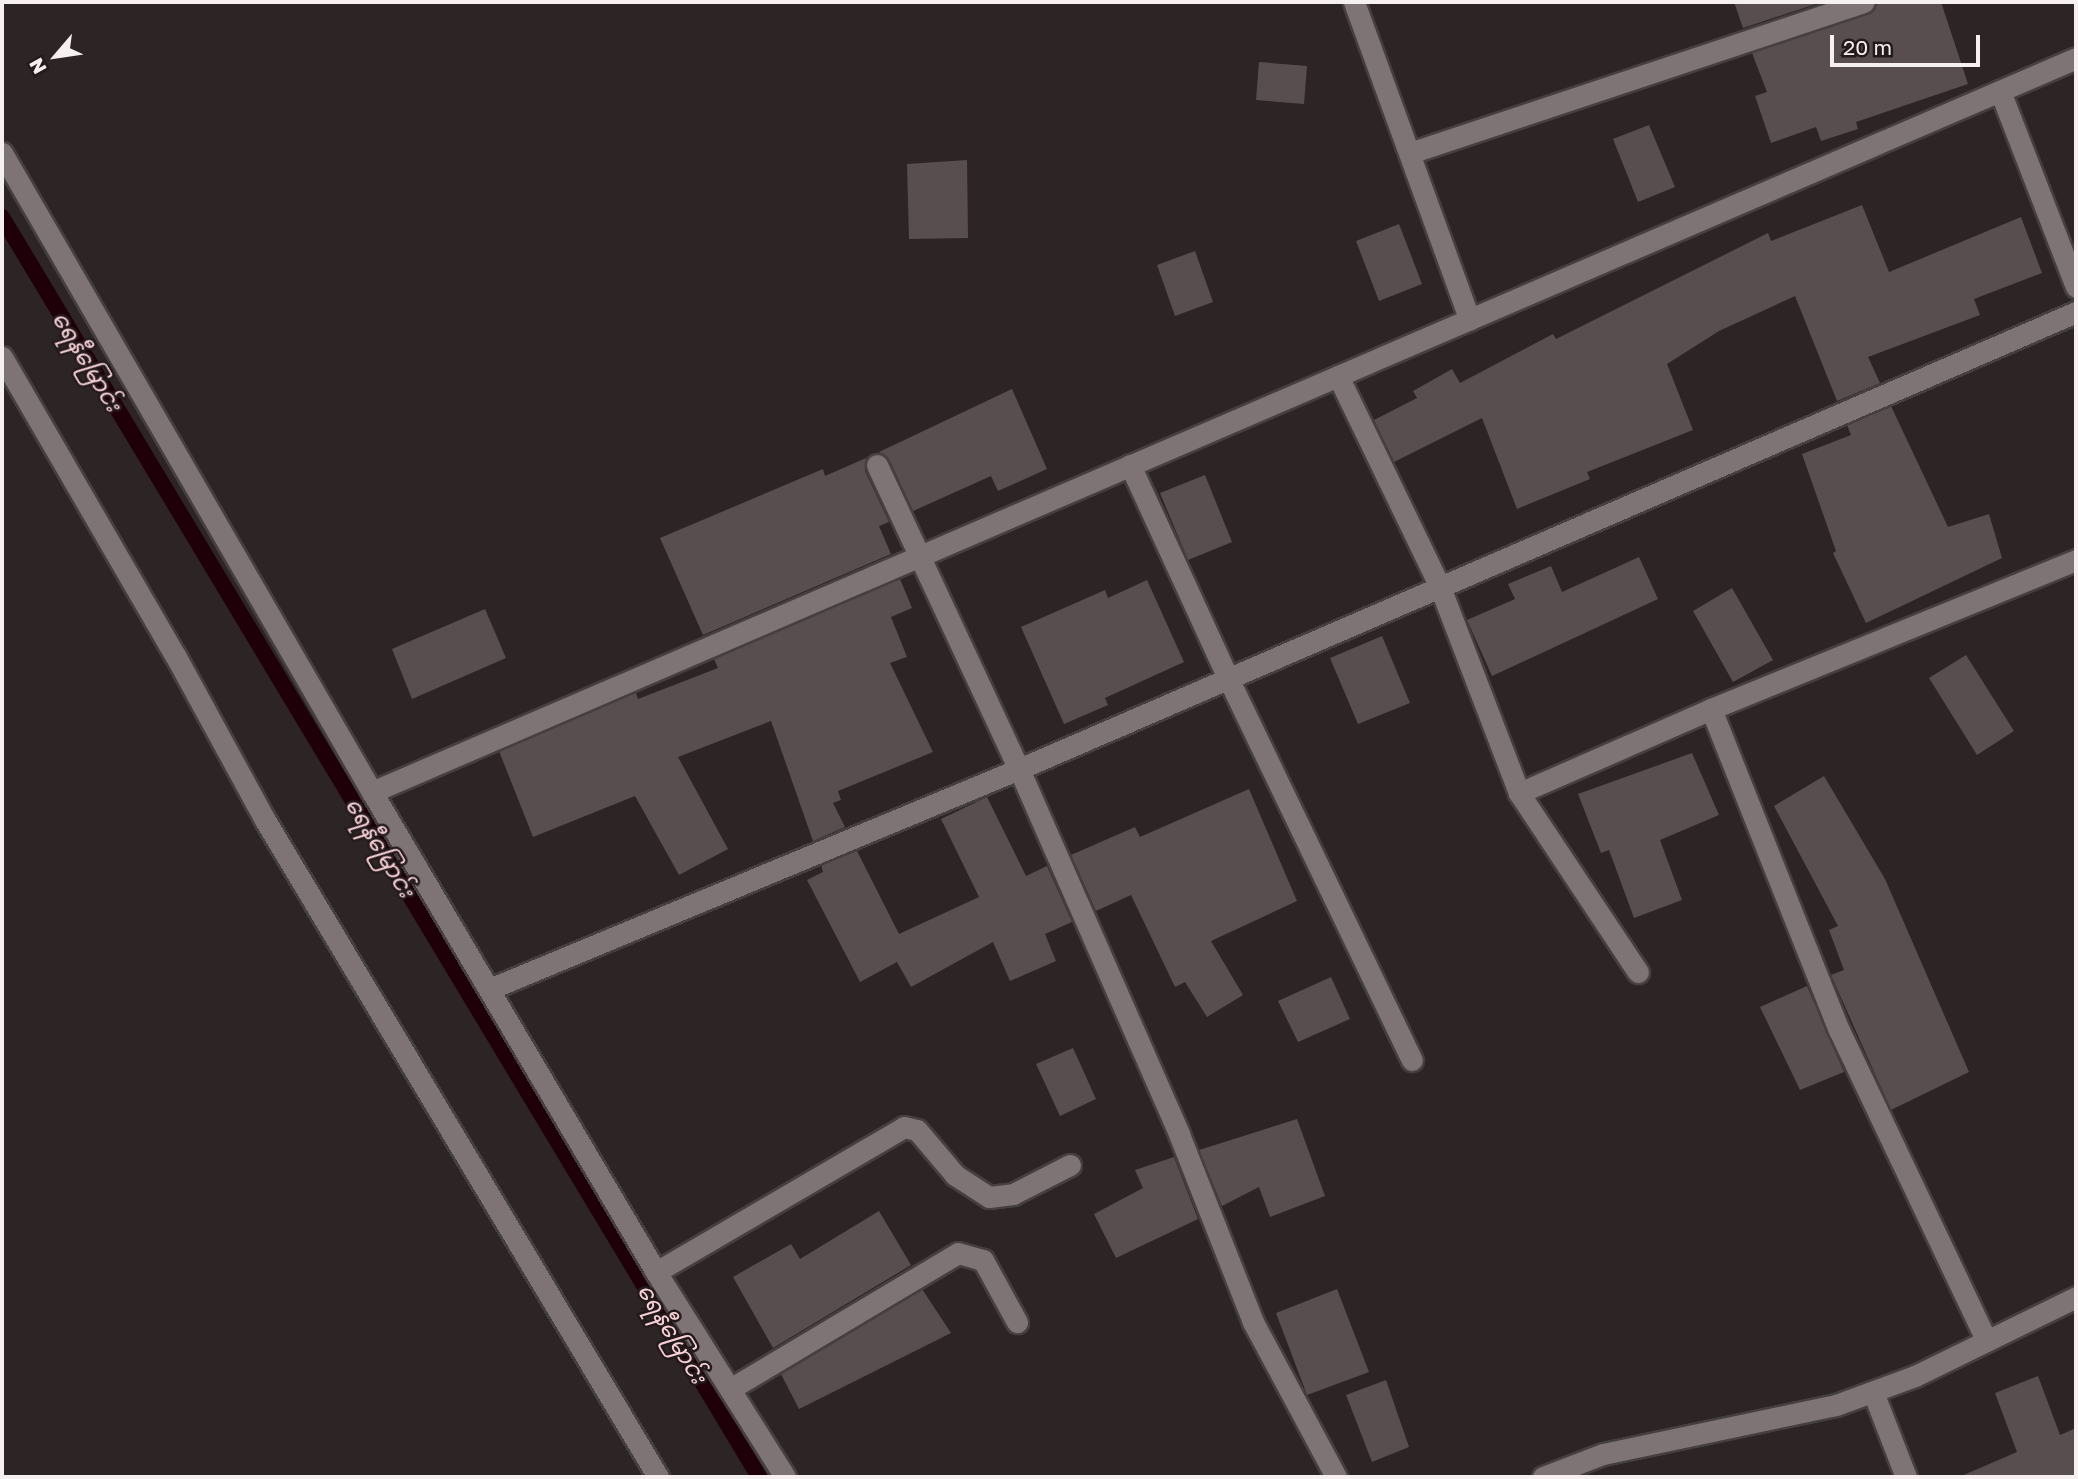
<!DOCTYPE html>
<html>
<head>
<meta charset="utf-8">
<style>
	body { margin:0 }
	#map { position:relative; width:2078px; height:1479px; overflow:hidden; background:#2d2425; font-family:"Golos Text","Noto Sans Myanmar",sans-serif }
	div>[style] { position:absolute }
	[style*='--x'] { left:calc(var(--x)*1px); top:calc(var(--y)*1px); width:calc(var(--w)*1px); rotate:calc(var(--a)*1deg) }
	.stream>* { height:16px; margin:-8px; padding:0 8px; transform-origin:8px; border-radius:8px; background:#1f0008 }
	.building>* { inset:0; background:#584e50 }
	.roads { filter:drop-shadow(2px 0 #463f40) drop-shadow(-2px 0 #463f40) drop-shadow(0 2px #463f40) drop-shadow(0 -2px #463f40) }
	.minor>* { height:21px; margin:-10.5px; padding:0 10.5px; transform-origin:10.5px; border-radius:10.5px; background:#7e7375 }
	span { translate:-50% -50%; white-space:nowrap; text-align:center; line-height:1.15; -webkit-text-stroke:5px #231a1c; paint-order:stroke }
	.water-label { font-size:23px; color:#f9d2d9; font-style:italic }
	.frame { position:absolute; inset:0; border:4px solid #f6f0f1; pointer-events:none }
	.north { position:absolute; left:21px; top:21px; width:70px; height:70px; -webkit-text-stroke:5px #231a1c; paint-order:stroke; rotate:241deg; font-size:19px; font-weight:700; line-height:28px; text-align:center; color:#f6f0f1 }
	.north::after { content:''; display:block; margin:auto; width:24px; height:32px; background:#f6f0f1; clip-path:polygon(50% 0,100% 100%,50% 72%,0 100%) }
	.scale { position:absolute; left:1830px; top:35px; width:150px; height:32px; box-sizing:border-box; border:4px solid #f6f0f1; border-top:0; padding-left:9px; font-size:21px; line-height:24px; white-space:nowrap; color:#f6f0f1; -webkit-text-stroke:5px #231a1c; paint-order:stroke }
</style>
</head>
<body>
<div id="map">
	<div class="stream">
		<i style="--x:2;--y:217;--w:1470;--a:59"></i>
	</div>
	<div class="building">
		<i style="clip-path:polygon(1734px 2px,1822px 2px,1743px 28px)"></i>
		<i style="clip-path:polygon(1876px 2px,1941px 2px,1968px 84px,1856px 122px,1858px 129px,1821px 141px,1816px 127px,1771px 143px,1755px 96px,1767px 92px,1752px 53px,1867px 14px)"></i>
		<i style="clip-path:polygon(1259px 62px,1307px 66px,1304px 104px,1256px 100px)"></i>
		<i style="clip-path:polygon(1649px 125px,1675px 187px,1638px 202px,1613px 139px)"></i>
		<i style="clip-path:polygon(967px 160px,968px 238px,909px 239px,907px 164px)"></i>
		<i style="clip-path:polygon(1862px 205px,1889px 272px,2021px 217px,2042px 273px,1974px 299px,1980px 315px,1868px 357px,1880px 383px,1837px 401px,1795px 296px,1719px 331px,1667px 364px,1693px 430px,1587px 472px,1590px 479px,1517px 509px,1482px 418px,1394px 462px,1374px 420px,1417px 398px,1413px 391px,1452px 369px,1460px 383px,1553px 334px,1556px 339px,1768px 233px,1771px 241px)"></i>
		<i style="clip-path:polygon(1399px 224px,1422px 284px,1379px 301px,1356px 241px)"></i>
		<i style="clip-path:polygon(1195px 251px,1213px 302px,1175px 316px,1157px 265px)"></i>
		<i style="clip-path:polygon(1012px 389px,1047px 469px,998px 491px,991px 476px,913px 511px,889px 459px,879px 452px)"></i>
		<i style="clip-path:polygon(1891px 406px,1948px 527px,1989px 514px,2002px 558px,1866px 623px,1833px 553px,1836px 551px,1802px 454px,1851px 435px,1847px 425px)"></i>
		<i style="clip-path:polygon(866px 458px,865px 471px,889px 522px,879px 526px,891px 554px,703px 635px,660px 538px,823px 469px,825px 476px)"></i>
		<i style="clip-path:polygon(1205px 475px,1232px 542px,1188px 560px,1160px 493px)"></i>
		<i style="clip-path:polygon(1639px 557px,1658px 599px,1492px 676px,1467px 620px,1515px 599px,1508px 584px,1551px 566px,1562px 592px)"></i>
		<i style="clip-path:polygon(900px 579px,912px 608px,891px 617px,907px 657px,890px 663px,933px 752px,838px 791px,841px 800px,833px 803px,845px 827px,813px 841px,771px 721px,678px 757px,728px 849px,679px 875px,635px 796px,533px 837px,499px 751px,636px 693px,638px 699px,718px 668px,714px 659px)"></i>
		<i style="clip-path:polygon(1147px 580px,1184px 662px,1105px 698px,1108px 705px,1064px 724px,1021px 627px,1105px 590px,1108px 598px)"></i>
		<i style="clip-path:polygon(1732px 588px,1773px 660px,1733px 682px,1693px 611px)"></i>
		<i style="clip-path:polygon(485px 609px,506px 658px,412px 699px,392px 649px)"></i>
		<i style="clip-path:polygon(1382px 636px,1410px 703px,1358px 724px,1330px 658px)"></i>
		<i style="clip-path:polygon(1966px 655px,2014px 731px,1977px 755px,1929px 678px)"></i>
		<i style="clip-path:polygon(1692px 753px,1719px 815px,1660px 840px,1682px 900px,1634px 918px,1609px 850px,1601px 853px,1578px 794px)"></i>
		<i style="clip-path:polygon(1824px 776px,1885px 879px,1969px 1072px,1891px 1110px,1831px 975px,1844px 970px,1829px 930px,1838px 926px,1774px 806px)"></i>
		<i style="clip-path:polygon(1249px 789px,1297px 901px,1211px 941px,1243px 995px,1207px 1017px,1185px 982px,1175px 987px,1131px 895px,1096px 911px,1071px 855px,1135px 827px,1140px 837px)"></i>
		<i style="clip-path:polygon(987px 797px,1026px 876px,1047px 866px,1072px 922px,1045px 934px,1056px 961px,1010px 981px,993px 942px,911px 987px,897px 962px,860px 982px,807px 880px,823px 872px,821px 865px,857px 851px,899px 934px,979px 897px,941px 819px)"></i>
		<i style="clip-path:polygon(1331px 977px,1350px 1019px,1298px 1042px,1278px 1001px)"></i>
		<i style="clip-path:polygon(1807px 986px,1844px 1072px,1800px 1090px,1760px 1007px)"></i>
		<i style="clip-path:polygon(1073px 1048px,1096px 1099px,1060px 1116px,1036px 1064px)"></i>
		<i style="clip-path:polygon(1297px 1119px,1325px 1196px,1270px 1217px,1259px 1187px,1222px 1206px,1199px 1150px)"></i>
		<i style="clip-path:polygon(1174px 1157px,1198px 1219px,1116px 1258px,1094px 1214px,1143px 1188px,1135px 1170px)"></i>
		<i style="clip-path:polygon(879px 1211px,911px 1265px,773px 1348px,733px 1277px,791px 1244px,800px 1259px)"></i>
		<i style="clip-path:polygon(922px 1289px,951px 1333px,799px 1409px,781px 1374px)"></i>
		<i style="clip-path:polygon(1337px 1289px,1369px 1372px,1307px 1395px,1276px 1313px)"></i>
		<i style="clip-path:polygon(2038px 1376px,2060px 1435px,2076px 1428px,2076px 1477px,1959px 1477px,2017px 1452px,1995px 1393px)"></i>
		<i style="clip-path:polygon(1386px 1380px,1409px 1447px,1372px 1462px,1346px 1395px)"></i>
	</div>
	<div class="roads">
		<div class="minor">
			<i style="--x:1354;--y:2;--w:338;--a:70"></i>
			<i style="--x:2000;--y:91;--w:210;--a:68.8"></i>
			<i style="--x:2;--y:153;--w:738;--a:59.93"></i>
			<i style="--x:372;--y:792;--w:558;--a:59.39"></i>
			<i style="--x:656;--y:1272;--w:242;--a:57.8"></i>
			<i style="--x:1410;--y:153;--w:478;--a:-18.4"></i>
			<i style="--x:2;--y:357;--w:345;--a:59.9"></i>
			<i style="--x:175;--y:655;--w:188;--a:61.4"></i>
			<i style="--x:265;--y:820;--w:766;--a:59.11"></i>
			<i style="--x:1338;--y:376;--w:234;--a:64.2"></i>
			<i style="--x:1440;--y:587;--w:221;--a:69"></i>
			<i style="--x:1519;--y:793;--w:215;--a:56.4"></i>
			<i style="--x:877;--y:465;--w:336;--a:65"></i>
			<i style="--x:1019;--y:769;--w:399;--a:66.3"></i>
			<i style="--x:1179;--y:1134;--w:202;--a:68.5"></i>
			<i style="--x:1253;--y:1322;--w:176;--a:61.8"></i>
			<i style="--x:1130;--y:465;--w:234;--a:65.3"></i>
			<i style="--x:1228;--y:678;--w:424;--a:64.3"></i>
			<i style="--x:1711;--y:709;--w:346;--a:68.3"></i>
			<i style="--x:1839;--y:1030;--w:344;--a:64.6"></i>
			<i style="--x:372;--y:792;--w:1855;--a:-23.3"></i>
			<i style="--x:1519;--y:793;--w:210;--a:-23.6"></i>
			<i style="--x:1711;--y:709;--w:394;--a:-22.2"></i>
			<i style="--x:492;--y:988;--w:571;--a:-22.57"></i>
			<i style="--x:1019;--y:769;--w:1152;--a:-23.38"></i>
			<i style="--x:656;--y:1272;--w:287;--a:-30.3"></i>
			<i style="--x:904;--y:1127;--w:13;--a:13"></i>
			<i style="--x:917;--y:1130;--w:59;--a:49.8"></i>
			<i style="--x:955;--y:1175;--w:40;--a:32.9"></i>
			<i style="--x:989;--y:1197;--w:24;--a:-7"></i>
			<i style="--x:1013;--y:1194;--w:64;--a:-27"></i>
			<i style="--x:730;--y:1389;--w:265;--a:-30.8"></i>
			<i style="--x:958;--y:1253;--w:26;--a:16"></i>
			<i style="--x:983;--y:1260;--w:71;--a:61.3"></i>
			<i style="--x:1873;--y:1392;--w:91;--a:68.8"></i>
			<i style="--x:1543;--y:1477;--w:64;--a:-21"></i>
			<i style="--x:1603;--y:1454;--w:238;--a:-11.9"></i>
			<i style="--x:1836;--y:1405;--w:84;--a:-20.2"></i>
			<i style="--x:1915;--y:1376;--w:179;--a:-26.1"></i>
		</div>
	</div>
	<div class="water-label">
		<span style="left:88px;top:361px;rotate:59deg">ရေနီမြောင်း</span>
		<span style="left:381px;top:847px;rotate:59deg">ရေနီမြောင်း</span>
		<span style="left:673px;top:1333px;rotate:59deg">ရေနီမြောင်း</span>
	</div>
	<div class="frame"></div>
	<div class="north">N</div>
	<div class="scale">20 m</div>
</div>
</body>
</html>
